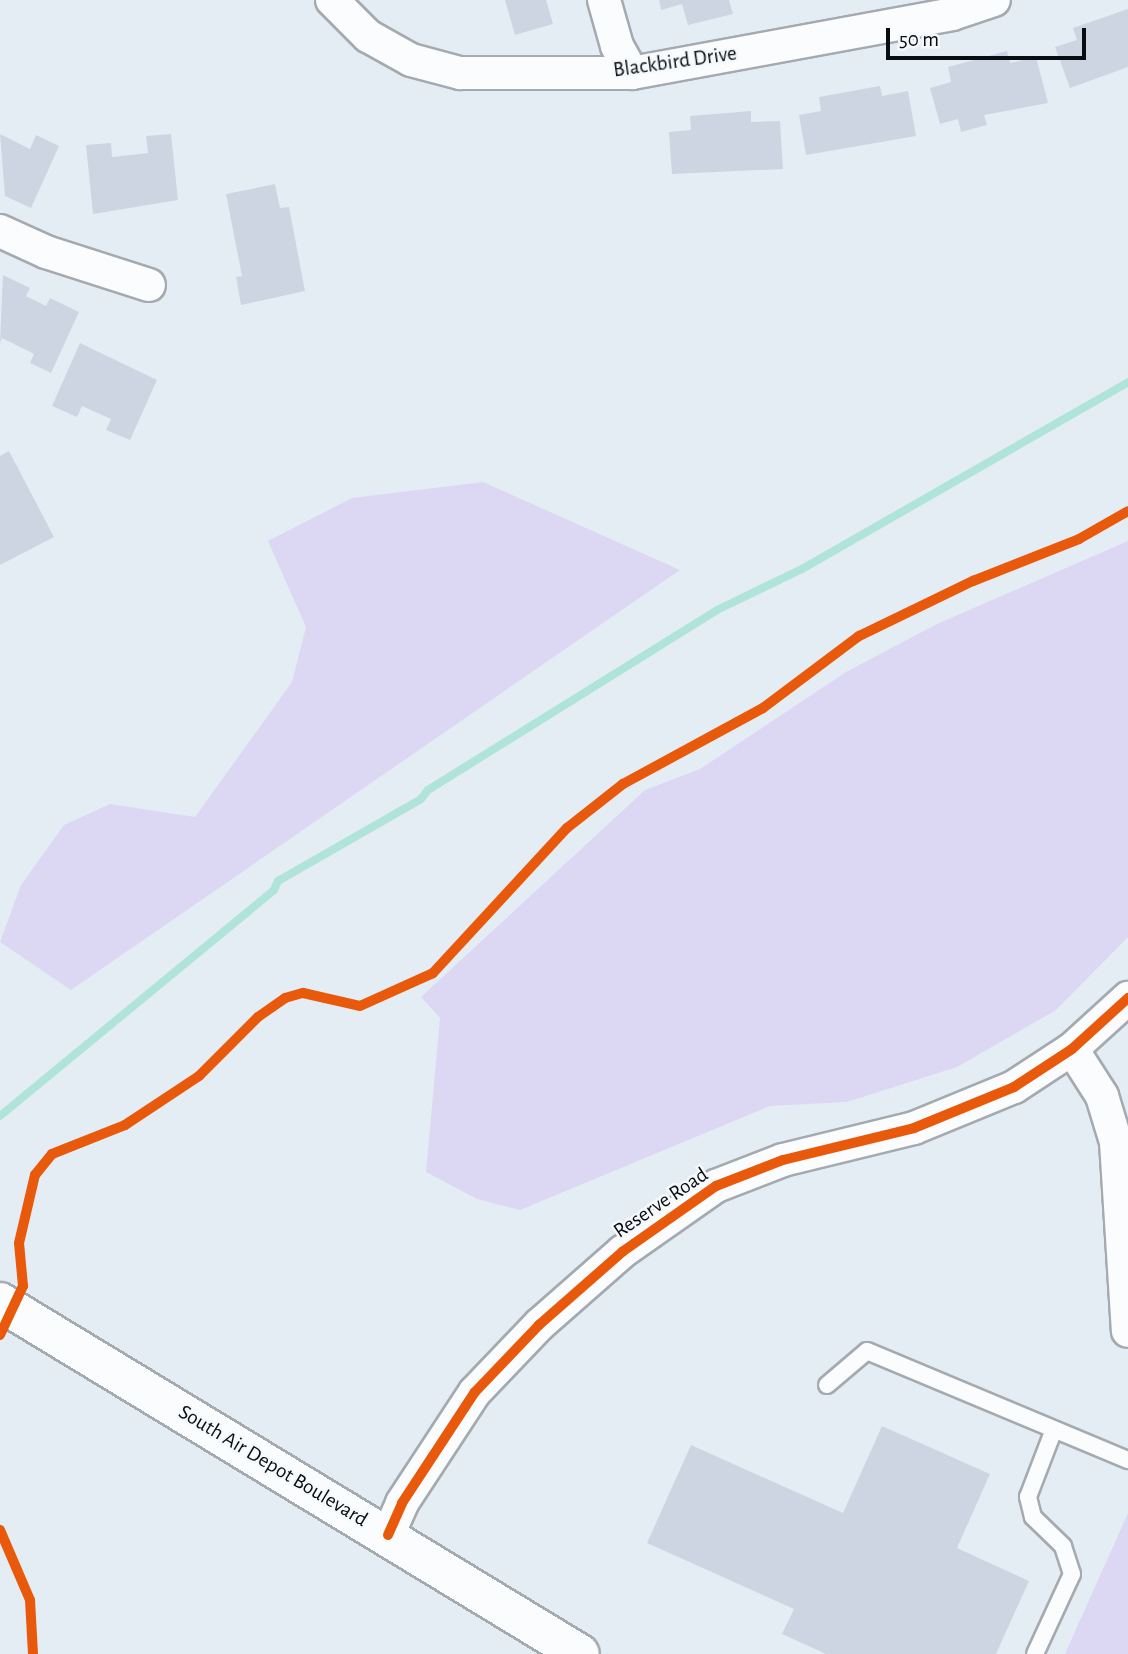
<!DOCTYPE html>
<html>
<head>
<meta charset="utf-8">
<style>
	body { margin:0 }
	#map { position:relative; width:1128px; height:1654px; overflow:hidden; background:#e4edf4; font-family:"Alegreya Sans",sans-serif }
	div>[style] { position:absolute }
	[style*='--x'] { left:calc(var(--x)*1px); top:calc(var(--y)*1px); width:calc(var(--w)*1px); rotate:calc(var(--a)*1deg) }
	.green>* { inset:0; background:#dcd8f3 }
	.stream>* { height:8px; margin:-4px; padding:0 4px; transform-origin:4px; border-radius:4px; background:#b0e4db }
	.building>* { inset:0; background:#ced5e2 }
	.roads { filter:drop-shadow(2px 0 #a4aab0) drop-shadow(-2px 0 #a4aab0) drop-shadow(0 2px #a4aab0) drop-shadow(0 -2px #a4aab0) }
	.service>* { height:16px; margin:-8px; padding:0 8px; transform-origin:8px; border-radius:8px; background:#fbfcfd }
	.minor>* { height:32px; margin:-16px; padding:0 16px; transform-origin:16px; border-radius:16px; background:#fbfcfd }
	.tertiary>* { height:38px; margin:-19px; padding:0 19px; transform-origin:19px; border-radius:19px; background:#fbfcfd }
	.cycleway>* { height:10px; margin:-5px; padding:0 5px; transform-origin:5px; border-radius:5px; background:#e8590c }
	span { translate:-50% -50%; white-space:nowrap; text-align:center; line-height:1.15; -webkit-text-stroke:5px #f6f9fc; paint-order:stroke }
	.street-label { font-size:21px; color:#070d11 }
	.scale { position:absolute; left:886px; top:28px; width:200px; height:32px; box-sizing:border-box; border:4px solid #070d11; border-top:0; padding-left:9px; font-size:21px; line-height:24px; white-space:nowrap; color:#070d11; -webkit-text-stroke:5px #f6f9fc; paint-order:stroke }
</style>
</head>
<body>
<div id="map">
	<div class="green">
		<i style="clip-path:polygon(483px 482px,680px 570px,71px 990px,0 942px,21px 885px,64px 825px,110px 804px,195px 817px,292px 682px,306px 627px,268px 541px,352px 498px)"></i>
		<i style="clip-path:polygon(1128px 541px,1128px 937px,1056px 1010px,957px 1067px,847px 1102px,770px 1106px,520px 1210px,477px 1199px,426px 1172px,440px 1018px,421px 997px,645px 790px,700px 769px,846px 672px,937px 624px)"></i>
		<i style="clip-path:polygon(1128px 1513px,1128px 1654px,1065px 1654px)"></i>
	</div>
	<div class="stream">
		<i style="--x:0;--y:1116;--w:355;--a:-39.5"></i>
		<i style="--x:274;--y:890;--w:10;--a:-66"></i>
		<i style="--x:278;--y:881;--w:165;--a:-29.8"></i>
		<i style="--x:421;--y:799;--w:11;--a:-52"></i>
		<i style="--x:428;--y:790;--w:340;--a:-31.9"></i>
		<i style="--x:717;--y:610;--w:94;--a:-25.8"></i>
		<i style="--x:802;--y:569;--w:376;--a:-29.8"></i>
	</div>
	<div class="building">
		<i style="clip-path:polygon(505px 0,546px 0,553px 24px,515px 35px)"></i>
		<i style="clip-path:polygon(659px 0,729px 0,733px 14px,688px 25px,682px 4px,661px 10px)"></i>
		<i style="clip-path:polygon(1128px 9px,1128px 67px,1070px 88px,1055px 47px,1077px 40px,1073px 28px)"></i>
		<i style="clip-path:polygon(1007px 51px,1010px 63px,1036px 57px,1048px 103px,984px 115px,987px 125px,961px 132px,958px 119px,940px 124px,930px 88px,951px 82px,948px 67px)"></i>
		<i style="clip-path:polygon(880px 86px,882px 96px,908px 91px,916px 136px,806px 155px,799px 115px,821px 111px,819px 97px)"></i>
		<i style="clip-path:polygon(751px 111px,751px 122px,780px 121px,783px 169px,672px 174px,669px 132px,691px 130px,690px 116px)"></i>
		<i style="clip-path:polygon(0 134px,30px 149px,36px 135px,59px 146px,31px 208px,5px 196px)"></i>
		<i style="clip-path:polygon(171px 134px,178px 200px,93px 214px,86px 145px,111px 143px,112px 157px,148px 153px,146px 136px)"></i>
		<i style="clip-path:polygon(275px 184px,280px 208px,289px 207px,305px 291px,241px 305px,236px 277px,242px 276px,226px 194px)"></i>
		<i style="clip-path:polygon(3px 275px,30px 288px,26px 296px,46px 306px,50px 298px,79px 312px,51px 373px,30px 363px,34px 354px,2px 338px,0 343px)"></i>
		<i style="clip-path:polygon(80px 343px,157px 380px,130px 440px,106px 430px,111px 419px,82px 406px,77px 417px,52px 406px)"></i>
		<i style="clip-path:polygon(9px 451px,54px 537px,0 565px,0 456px)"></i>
		<i style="clip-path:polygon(882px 1426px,990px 1474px,957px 1548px,1029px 1581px,996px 1654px,826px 1654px,782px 1634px,794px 1609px,647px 1543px,691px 1445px,843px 1513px)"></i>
	</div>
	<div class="roads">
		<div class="service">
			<i style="--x:827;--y:1385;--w:52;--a:-40.4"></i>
			<i style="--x:867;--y:1351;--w:283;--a:22.7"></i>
			<i style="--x:1035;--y:1654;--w:88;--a:-65.2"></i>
			<i style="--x:1072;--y:1574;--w:29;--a:-108"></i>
			<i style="--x:1063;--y:1546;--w:42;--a:-136"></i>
			<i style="--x:1033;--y:1517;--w:21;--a:-104"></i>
			<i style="--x:1028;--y:1497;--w:70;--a:-69"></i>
		</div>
		<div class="minor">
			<i style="--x:332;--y:0;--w:51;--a:45"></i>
			<i style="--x:368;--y:36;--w:49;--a:29.2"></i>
			<i style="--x:411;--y:60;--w:51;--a:14.9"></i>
			<i style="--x:460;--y:73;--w:172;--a:0"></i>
			<i style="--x:632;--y:73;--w:325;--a:-10.4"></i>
			<i style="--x:952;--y:14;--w:44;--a:-18.4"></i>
			<i style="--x:604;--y:0;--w:48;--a:74.2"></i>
			<i style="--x:617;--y:46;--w:31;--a:61"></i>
			<i style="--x:0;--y:231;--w:51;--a:24.5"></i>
			<i style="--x:46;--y:252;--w:108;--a:17.8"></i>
			<i style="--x:1072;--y:1049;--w:56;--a:57.4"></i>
			<i style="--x:1102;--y:1096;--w:48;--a:73.1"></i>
			<i style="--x:1116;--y:1142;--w:189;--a:86.4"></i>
			<i style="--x:388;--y:1535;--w:35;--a:-66"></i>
			<i style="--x:402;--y:1503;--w:133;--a:-56.7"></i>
			<i style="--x:475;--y:1392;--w:93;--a:-46.3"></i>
			<i style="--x:539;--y:1325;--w:111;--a:-41.3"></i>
			<i style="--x:622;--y:1252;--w:115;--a:-35.1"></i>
			<i style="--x:716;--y:1186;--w:72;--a:-21.2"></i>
			<i style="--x:783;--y:1160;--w:135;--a:-13.7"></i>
			<i style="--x:914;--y:1128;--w:108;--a:-22.3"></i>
			<i style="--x:1014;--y:1087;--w:69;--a:-33.2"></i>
			<i style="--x:1072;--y:1049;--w:76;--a:-42.3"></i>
		</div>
		<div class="tertiary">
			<i style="--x:0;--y:1302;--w:678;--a:31.25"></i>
		</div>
	</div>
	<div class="cycleway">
		<i style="--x:0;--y:1335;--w:54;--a:-64.9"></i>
		<i style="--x:23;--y:1286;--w:43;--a:-95.3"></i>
		<i style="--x:19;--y:1243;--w:70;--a:-76.8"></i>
		<i style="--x:35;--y:1175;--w:27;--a:-51"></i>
		<i style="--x:52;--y:1154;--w:79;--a:-21.7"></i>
		<i style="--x:125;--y:1125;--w:89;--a:-33.5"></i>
		<i style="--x:199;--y:1076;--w:83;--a:-45"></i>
		<i style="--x:258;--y:1017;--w:33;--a:-35"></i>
		<i style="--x:285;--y:998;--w:19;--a:-16"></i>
		<i style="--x:303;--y:993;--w:58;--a:12.8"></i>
		<i style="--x:360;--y:1006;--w:80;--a:-24.3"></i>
		<i style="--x:433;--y:973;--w:197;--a:-47.3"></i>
		<i style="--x:567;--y:828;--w:71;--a:-38.2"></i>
		<i style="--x:623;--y:784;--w:159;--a:-28.5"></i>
		<i style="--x:763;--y:708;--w:120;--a:-36.9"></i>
		<i style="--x:859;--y:636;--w:127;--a:-25.8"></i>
		<i style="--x:973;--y:581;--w:114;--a:-21.6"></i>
		<i style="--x:1079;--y:539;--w:56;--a:-29.7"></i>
		<i style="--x:0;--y:1530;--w:76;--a:66.8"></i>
		<i style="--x:30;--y:1600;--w:54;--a:86.8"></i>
		<i style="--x:388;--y:1535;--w:35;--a:-66"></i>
		<i style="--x:402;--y:1503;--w:133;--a:-56.7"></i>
		<i style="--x:475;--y:1392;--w:93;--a:-46.3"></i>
		<i style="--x:539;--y:1325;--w:111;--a:-41.3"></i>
		<i style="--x:622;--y:1252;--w:115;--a:-35.1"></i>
		<i style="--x:716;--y:1186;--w:72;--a:-21.2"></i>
		<i style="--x:783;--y:1160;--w:135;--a:-13.7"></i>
		<i style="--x:914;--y:1128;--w:108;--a:-22.3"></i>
		<i style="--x:1014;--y:1087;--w:69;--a:-33.2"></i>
		<i style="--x:1072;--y:1049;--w:76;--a:-42.3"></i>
	</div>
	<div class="street-label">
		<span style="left:675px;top:62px;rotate:-8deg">Blackbird Drive</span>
		<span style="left:661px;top:1203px;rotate:-34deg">Reserve Road</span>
		<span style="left:273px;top:1466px;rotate:31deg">South Air Depot Boulevard</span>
	</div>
	<div class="scale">50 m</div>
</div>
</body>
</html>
